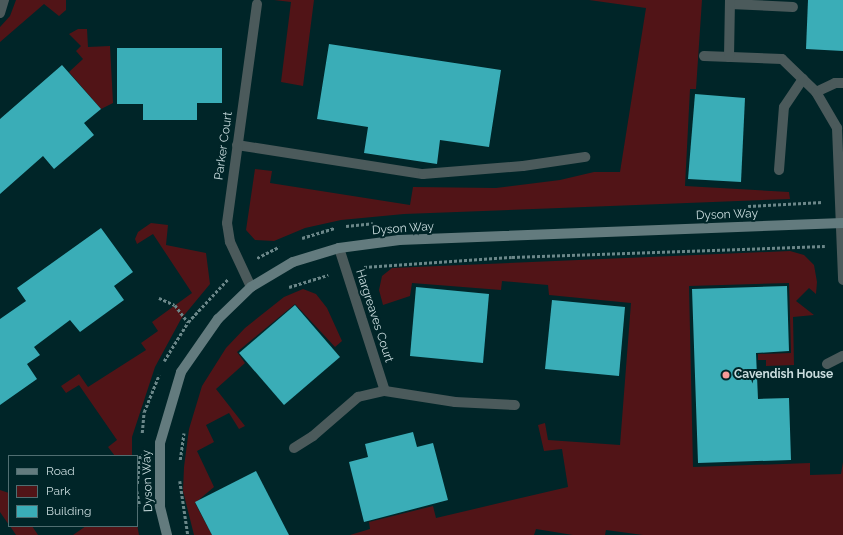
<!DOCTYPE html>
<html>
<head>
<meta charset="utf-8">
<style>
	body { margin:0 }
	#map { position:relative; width:843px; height:535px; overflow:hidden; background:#002528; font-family:Raleway,sans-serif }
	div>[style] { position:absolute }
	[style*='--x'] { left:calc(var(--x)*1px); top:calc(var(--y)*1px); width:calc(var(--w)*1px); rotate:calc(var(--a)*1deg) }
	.green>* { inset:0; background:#511417 }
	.building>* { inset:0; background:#3aadb7 }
	.path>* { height:2.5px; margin-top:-1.25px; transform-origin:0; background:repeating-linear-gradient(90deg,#6b8789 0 3px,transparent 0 5px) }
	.lane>* { height:10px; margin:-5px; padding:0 5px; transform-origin:5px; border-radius:5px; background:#4b5a5b }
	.street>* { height:10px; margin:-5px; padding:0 5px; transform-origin:5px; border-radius:5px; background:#4b5a5b }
	.secondary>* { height:10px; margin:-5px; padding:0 5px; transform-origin:5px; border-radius:5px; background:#637b7e }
	.dots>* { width:11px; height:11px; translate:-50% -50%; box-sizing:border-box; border:2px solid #002528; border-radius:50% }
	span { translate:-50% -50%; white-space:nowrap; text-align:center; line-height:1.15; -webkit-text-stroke:4px #002528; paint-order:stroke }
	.street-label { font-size:12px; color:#c9dcde }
	.poi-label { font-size:12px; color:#c9dcde; font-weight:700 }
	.left { translate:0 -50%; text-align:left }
	.legend { position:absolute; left:8px; top:455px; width:130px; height:72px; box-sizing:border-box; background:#002528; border:1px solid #506e71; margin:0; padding:5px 7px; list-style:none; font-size:12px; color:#c9dcde }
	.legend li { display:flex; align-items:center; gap:8px; height:20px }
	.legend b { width:20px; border:1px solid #506e71 }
</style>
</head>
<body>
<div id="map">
	<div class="green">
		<i style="clip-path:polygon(16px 0,66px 0,66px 10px,59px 16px,44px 4px,0 42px,0 27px,10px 16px)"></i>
		<i style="clip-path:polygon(274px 0,314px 0,303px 86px,281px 82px,291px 2px)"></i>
		<i style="clip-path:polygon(589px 0,702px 0,696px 89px,690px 89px,685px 186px,789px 192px,790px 199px,404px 214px,341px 220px,305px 228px,274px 241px,255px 240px,246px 230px,255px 169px,272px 171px,270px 183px,410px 205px,413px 187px,496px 188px,560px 180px,594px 172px,620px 172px,646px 8px)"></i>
		<i style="clip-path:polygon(78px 29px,87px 29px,88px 47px,110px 46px,113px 103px,101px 109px,69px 72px,83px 59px,76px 51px,81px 46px,69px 34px)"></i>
		<i style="clip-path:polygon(151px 223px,168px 225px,166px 245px,206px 253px,210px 284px,181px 319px,155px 367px,132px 437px,132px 456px,115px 456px,108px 447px,117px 440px,79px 385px,66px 393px,61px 386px,79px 374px,88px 387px,146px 350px,141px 343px,158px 331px,152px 322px,192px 293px,153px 234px,137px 244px,135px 239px,138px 232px)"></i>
		<i style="clip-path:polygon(790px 251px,804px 255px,814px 265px,817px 282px,816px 294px,809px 288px,796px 301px,814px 315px,793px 317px,794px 365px,766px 366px,766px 360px,758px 360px,758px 354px,791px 353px,789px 283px,689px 286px,693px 467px,810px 463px,810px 475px,841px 474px,843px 462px,843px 535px,643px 535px,606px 530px,605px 535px,573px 535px,536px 529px,534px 535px,350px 535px,370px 529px,369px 522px,433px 506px,436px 518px,568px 487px,562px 449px,544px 451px,538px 425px,545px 423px,548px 440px,620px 445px,631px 303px,549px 295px,548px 285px,502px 281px,501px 290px,412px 283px,410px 296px,383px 305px,379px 290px,382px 276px,392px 268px)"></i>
		<i style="clip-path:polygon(303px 289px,316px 294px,327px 308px,342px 341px,335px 347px,295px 304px,237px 352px,245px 363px,216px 389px,245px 426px,239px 429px,229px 413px,206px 425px,214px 442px,197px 451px,214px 487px,195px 503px,212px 535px,194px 535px,183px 491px,184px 467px,189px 429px,202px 386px,226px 348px,245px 328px,284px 297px)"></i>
		<i style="clip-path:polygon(0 490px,9px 493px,9px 525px,0 512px)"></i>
		<i style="clip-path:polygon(137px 524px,139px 535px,73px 535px,86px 526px)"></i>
		<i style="clip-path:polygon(10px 526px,32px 526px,38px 535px,16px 535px)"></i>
	</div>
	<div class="building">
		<i style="clip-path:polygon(808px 0,843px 0,843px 51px,806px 49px)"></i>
		<i style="clip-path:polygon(329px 44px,501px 70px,489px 147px,440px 140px,437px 164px,364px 153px,368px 127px,317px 119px)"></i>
		<i style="clip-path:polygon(117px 48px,222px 48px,222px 103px,197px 103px,197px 120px,143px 120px,143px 104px,117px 104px)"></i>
		<i style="clip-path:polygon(62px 65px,101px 109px,84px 123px,94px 135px,54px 169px,43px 156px,0 194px,0 119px)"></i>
		<i style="clip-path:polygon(695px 94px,745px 98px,741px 182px,688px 179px)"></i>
		<i style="clip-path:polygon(101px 228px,133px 272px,114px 286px,124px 300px,80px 332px,70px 320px,34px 347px,40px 355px,27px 364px,37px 379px,0 405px,0 319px,26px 301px,17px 288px)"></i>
		<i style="clip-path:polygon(787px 286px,789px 351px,756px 353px,758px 399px,789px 398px,791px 460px,698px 463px,692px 289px)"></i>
		<i style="clip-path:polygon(416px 287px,489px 294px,483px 363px,410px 356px)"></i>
		<i style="clip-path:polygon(552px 300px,625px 307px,619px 376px,545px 369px)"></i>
		<i style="clip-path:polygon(295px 305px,340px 357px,284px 405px,239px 353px)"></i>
		<i style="clip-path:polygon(413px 432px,417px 447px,433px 443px,448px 500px,364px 522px,349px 462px,368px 457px,365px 444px)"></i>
		<i style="clip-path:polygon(256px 471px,289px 535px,212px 535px,195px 502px)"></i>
	</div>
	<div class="path">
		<i style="--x:748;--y:206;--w:75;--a:-3.1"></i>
		<i style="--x:346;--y:226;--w:27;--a:-6"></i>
		<i style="--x:302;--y:238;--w:34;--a:-17"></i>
		<i style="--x:257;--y:258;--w:25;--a:-27"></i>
		<i style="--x:364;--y:267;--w:148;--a:-3.9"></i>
		<i style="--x:512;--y:257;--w:313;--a:-2"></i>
		<i style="--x:289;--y:287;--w:41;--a:-17.1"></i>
		<i style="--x:159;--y:298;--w:17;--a:24"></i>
		<i style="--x:175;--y:305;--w:21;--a:53"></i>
		<i style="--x:164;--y:361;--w:46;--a:-58.4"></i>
		<i style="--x:188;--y:322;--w:59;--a:-47.1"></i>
		<i style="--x:142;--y:433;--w:21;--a:-85"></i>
		<i style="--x:144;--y:412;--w:40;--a:-68"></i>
		<i style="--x:180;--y:460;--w:27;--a:-82"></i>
		<i style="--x:180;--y:481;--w:55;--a:81.6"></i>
		<i style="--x:137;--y:484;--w:30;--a:-84"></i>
		<i style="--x:137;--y:491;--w:15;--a:79"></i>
	</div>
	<div class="lane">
		<i style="--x:730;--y:4;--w:63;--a:2.7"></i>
		<i style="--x:0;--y:13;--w:14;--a:-73"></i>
		<i style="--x:704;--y:56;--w:78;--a:2.2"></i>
		<i style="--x:782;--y:59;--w:47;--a:44.1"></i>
		<i style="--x:816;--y:92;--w:21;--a:-25"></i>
		<i style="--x:835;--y:83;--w:8;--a:0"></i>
		<i style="--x:729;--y:57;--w:57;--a:-89"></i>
		<i style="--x:237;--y:145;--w:188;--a:8.9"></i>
		<i style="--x:423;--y:174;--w:100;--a:-4.6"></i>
		<i style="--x:523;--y:166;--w:63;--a:-8.3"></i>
		<i style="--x:779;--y:170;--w:63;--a:-85.5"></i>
		<i style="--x:784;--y:107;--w:34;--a:-56"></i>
		<i style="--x:294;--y:448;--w:22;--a:-32"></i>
		<i style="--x:313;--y:436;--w:60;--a:-40.9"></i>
		<i style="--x:358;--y:397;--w:28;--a:-13"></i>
		<i style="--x:385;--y:391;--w:71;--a:8.9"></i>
		<i style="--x:455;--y:402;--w:60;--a:2.9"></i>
	</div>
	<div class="street">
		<i style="--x:816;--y:92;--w:42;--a:59.7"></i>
		<i style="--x:837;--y:128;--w:152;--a:87.7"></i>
		<i style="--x:339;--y:248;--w:150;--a:72.2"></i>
		<i style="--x:251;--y:287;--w:50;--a:-115"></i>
		<i style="--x:230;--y:242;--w:19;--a:-99"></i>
		<i style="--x:227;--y:223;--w:221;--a:-82.2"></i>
		<i style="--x:827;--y:364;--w:18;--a:-27"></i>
	</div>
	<div class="secondary">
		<i style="--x:167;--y:535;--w:30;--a:-104"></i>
		<i style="--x:160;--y:506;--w:63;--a:-90"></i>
		<i style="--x:160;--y:443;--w:74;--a:-73.5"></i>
		<i style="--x:181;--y:372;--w:65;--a:-55.1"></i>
		<i style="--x:218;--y:319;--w:46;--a:-44.1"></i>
		<i style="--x:251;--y:287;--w:49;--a:-30.8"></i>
		<i style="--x:293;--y:262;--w:48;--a:-16.9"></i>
		<i style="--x:339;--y:248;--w:61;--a:-7.6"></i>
		<i style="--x:399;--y:240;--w:444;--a:-2.2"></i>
	</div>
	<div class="dots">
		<i style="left:726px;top:375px;background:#f59b99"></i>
	</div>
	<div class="street-label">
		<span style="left:224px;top:146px;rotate:-82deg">Parker Court</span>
		<span style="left:727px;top:215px;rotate:-2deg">Dyson Way</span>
		<span style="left:403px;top:229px;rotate:-4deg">Dyson Way</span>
		<span style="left:374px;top:316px;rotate:72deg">Hargreaves Court</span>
		<span style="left:148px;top:481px;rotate:-92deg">Dyson Way</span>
	</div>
	<div class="poi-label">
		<span class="left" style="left:734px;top:375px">Cavendish House</span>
	</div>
	<ul class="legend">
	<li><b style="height:5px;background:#637b7e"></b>Road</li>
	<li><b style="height:11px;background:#511417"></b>Park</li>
	<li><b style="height:11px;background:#3aadb7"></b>Building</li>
	</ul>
</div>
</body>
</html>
